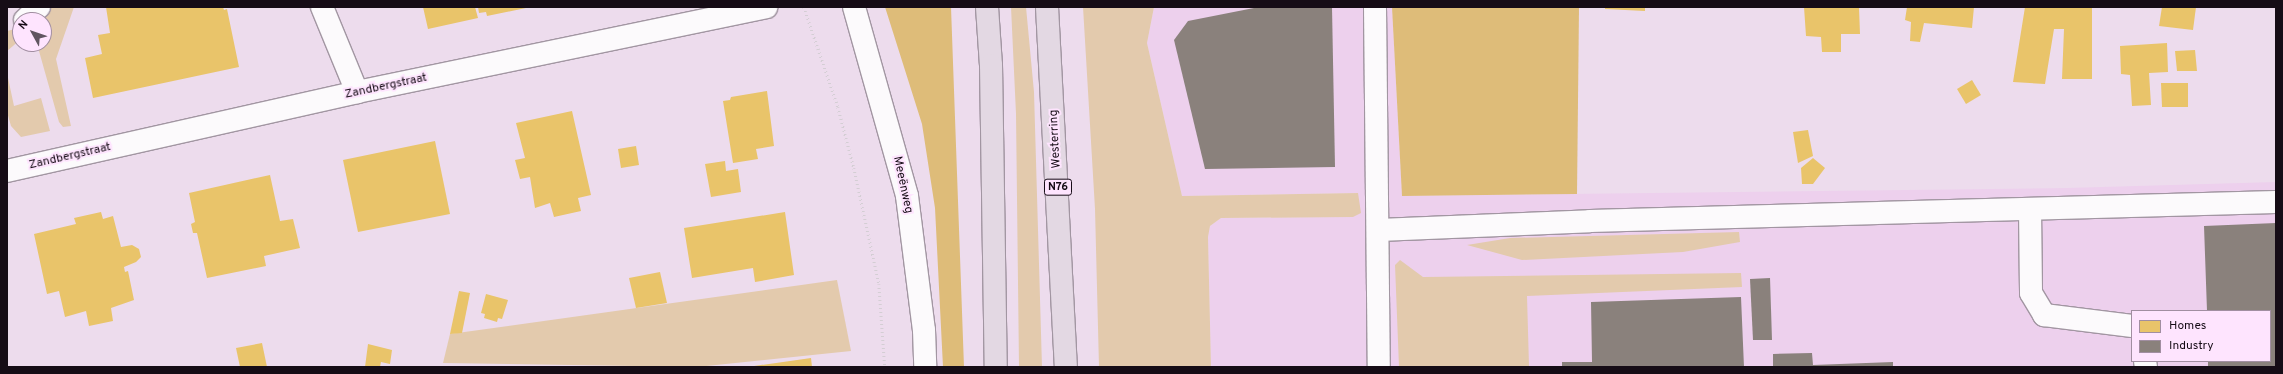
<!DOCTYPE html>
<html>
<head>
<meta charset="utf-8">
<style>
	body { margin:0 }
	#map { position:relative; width:2283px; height:374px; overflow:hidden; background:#eddced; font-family:Overpass,sans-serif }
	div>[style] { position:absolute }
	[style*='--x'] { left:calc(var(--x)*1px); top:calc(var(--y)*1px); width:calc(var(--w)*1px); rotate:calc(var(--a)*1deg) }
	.built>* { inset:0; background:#edd0ed }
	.green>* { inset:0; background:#e3caad }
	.forest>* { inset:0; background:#debc79 }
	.homes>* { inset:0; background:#e9c46a }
	.industry>* { inset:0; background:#8a817c }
	.path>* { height:2.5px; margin-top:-1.25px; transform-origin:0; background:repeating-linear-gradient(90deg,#d4ced4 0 1px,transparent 0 4px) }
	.roads { filter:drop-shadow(1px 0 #a296a2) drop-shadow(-1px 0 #a296a2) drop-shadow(0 1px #a296a2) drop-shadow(0 -1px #a296a2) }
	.minor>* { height:22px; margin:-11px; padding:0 11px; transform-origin:11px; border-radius:11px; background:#fcfafc }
	.highway>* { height:22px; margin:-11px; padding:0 11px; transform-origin:11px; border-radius:11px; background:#e3d8e3 }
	span { translate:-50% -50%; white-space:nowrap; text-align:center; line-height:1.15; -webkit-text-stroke:4px #fee4fe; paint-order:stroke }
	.shield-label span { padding:1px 3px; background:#fee4fe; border:1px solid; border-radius:3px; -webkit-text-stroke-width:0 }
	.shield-label { font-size:11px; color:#160c16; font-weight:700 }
	.street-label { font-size:12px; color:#160c16 }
	.frame { position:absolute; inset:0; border:8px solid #160c16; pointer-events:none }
	.legend { position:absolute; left:2131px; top:310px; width:140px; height:52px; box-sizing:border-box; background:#fee4fe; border:1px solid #a18ea1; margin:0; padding:5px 7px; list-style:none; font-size:12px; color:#160c16 }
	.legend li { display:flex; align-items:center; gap:8px; height:20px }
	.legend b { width:20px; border:1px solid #a18ea1 }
	.north { position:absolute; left:12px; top:12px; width:40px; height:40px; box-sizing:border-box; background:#fee4fe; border:1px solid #a18ea1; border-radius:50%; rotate:310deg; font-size:11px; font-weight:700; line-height:16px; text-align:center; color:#160c16 }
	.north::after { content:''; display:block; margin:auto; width:14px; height:18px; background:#615561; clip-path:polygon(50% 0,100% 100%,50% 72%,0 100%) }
</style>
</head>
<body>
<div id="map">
	<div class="built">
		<i style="clip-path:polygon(evenodd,1154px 7px,1392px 7px,1402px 196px,2067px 188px,2276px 182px,2276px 367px,1211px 367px,1208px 237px,1210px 226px,1221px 218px,1347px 217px,1358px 193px,1182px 196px,1147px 43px,1154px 7px,2132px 311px,2270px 311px,2270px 361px,2132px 361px,2132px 311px)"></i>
	</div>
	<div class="green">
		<i style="clip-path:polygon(51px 7px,74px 7px,56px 59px,71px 126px,63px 127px,59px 122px,37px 44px,44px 44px,44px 20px,40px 20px)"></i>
		<i style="clip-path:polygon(1011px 7px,1026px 7px,1034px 92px,1042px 367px,1019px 367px,1016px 114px)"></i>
		<i style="clip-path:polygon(1083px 7px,1154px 7px,1147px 43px,1182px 196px,1358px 193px,1361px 213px,1353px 217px,1221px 218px,1210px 226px,1208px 237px,1211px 367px,1099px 367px,1095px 209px)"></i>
		<i style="clip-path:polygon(20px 28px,20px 40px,7px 51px,7px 31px)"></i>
		<i style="clip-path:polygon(7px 73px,14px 106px,41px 98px,50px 131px,21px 137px,11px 126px,7px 112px)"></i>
		<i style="clip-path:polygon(1739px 232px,1740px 242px,1683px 252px,1522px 260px,1467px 245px,1510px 238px)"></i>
		<i style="clip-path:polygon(1400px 260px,1423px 277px,1741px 273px,1742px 287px,1527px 296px,1529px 366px,1399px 367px,1395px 265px)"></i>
		<i style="clip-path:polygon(837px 280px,851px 351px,697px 367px,443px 363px,450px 334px)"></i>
	</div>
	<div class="forest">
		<i style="clip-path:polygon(885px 7px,951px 7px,964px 367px,943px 367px,935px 208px,922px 124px)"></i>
		<i style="clip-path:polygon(1392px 7px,1579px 7px,1577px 194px,1402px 196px)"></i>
	</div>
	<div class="homes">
		<i style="clip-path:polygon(106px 7px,223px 7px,224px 10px,227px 9px,239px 67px,93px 98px,85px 58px,102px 54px,98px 35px,110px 33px)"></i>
		<i style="clip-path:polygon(423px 7px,475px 7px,478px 18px,428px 29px)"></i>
		<i style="clip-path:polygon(478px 7px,526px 7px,526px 8px,487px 16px,486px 12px,479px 13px)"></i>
		<i style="clip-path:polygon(1605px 7px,1645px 7px,1645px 11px,1605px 9px)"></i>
		<i style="clip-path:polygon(1804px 7px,1859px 7px,1860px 34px,1841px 34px,1841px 52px,1822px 52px,1821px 37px,1806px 36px)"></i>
		<i style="clip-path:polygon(1907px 7px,1974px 7px,1972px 28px,1924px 23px,1920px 42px,1910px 41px,1911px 22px,1905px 20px)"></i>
		<i style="clip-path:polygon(2025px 7px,2092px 7px,2092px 79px,2062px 79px,2064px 29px,2054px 29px,2045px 84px,2013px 82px)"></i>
		<i style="clip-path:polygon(2162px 7px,2196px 7px,2193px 30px,2159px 26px)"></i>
		<i style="clip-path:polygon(2167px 43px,2168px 72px,2149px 73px,2151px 105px,2132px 106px,2130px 75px,2121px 74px,2120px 46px)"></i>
		<i style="clip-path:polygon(2195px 50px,2197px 71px,2177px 71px,2175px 51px)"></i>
		<i style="clip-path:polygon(1972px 80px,1981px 95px,1966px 104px,1957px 89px)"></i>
		<i style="clip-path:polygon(2161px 83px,2188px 83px,2188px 107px,2162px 107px)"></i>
		<i style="clip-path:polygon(767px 91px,774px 146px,756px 149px,758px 159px,733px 163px,723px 101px,730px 100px,731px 97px)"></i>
		<i style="clip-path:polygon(572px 111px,591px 195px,578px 198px,581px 211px,554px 217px,550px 203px,535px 208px,530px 177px,520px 179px,515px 160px,525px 158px,516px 123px)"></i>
		<i style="clip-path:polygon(1808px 130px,1813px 156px,1798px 163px,1793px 132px)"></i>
		<i style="clip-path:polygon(435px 141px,450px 214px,358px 232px,343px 160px)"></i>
		<i style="clip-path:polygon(636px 146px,639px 165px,621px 168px,618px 149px)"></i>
		<i style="clip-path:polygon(1813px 158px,1825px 168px,1813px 184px,1802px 184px,1801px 168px)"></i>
		<i style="clip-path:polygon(725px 161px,726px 171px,738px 169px,741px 192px,711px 197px,705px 164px)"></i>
		<i style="clip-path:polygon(270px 175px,280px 221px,293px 219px,300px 248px,264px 256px,266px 266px,207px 278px,197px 233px,193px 233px,191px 224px,195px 222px,189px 193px)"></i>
		<i style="clip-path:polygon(101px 212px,103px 219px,113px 216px,121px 247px,132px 245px,139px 249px,141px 257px,136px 262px,124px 267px,125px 272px,128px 271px,134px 300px,111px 308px,113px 321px,89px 326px,86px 311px,65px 317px,59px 291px,47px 294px,34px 234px,76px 224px,74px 218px)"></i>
		<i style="clip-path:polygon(785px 212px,794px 275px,755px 282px,753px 268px,692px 278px,684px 228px)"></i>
		<i style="clip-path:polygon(660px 272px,667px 303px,636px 308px,629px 278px)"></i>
		<i style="clip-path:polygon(459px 291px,470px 293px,462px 333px,450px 334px)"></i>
		<i style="clip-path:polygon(486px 294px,508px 300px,502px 319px,498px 318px,497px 322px,484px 318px,485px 314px,481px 313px)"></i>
		<i style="clip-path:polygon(262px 343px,267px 367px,240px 367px,236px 348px)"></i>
		<i style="clip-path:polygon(368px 344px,392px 350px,390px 364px,381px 362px,380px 367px,365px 367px)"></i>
		<i style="clip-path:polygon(811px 358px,812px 367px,754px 367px,754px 366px)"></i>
	</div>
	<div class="industry">
		<i style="clip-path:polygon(1259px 7px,1332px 7px,1335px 167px,1205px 169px,1174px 40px,1188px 21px)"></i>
		<i style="clip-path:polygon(2276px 223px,2276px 367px,2208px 367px,2208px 361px,2270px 361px,2270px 311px,2207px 311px,2204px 226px)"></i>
		<i style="clip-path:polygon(1770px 278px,1772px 340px,1753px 340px,1750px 279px)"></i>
		<i style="clip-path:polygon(1741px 297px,1744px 367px,1562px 367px,1562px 362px,1592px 362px,1591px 302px)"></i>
		<i style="clip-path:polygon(1812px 353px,1813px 365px,1893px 362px,1893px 367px,1773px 367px,1773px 354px)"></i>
	</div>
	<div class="path">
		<i style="--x:804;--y:7;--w:106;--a:71.2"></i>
		<i style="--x:838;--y:107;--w:63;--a:75.3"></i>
		<i style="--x:854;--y:168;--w:119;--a:77.8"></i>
		<i style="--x:879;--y:284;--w:83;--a:85.9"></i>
	</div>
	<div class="roads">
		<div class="minor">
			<i style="--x:322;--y:7;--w:92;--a:67.6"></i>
			<i style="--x:854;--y:7;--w:196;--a:74.3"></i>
			<i style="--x:907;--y:196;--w:135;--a:82.8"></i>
			<i style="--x:924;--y:330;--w:37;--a:88"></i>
			<i style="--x:1375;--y:7;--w:360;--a:89.4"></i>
			<i style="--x:25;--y:20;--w:19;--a:-43"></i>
			<i style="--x:7;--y:171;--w:359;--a:-12.7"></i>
			<i style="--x:357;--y:92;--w:418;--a:-11.7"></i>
			<i style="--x:2030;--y:209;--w:84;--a:89.3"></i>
			<i style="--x:2031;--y:293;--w:26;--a:59"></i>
			<i style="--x:2044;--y:315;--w:89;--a:7.1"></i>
			<i style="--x:1379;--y:230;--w:211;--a:-2.4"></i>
			<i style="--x:1590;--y:221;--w:686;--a:-1.59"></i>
			<i style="--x:2145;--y:361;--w:6;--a:81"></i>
		</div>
		<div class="highway">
			<i style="--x:987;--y:7;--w:58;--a:86.1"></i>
			<i style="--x:991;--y:65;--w:302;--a:89.1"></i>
			<i style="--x:1047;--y:7;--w:361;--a:87"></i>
		</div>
	</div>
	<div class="shield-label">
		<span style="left:1058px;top:187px">N76</span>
	</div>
	<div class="street-label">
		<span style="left:386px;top:87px;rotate:-12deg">Zandbergstraat</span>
		<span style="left:1056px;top:139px;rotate:-93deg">Westerring</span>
		<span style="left:70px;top:157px;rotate:-13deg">Zandbergstraat</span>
		<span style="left:902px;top:185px;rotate:78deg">Meeënweg</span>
	</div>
	<div class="frame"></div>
	<ul class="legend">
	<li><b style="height:11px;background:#e9c46a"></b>Homes</li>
	<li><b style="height:11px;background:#8a817c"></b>Industry</li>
	</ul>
	<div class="north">N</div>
</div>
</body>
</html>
